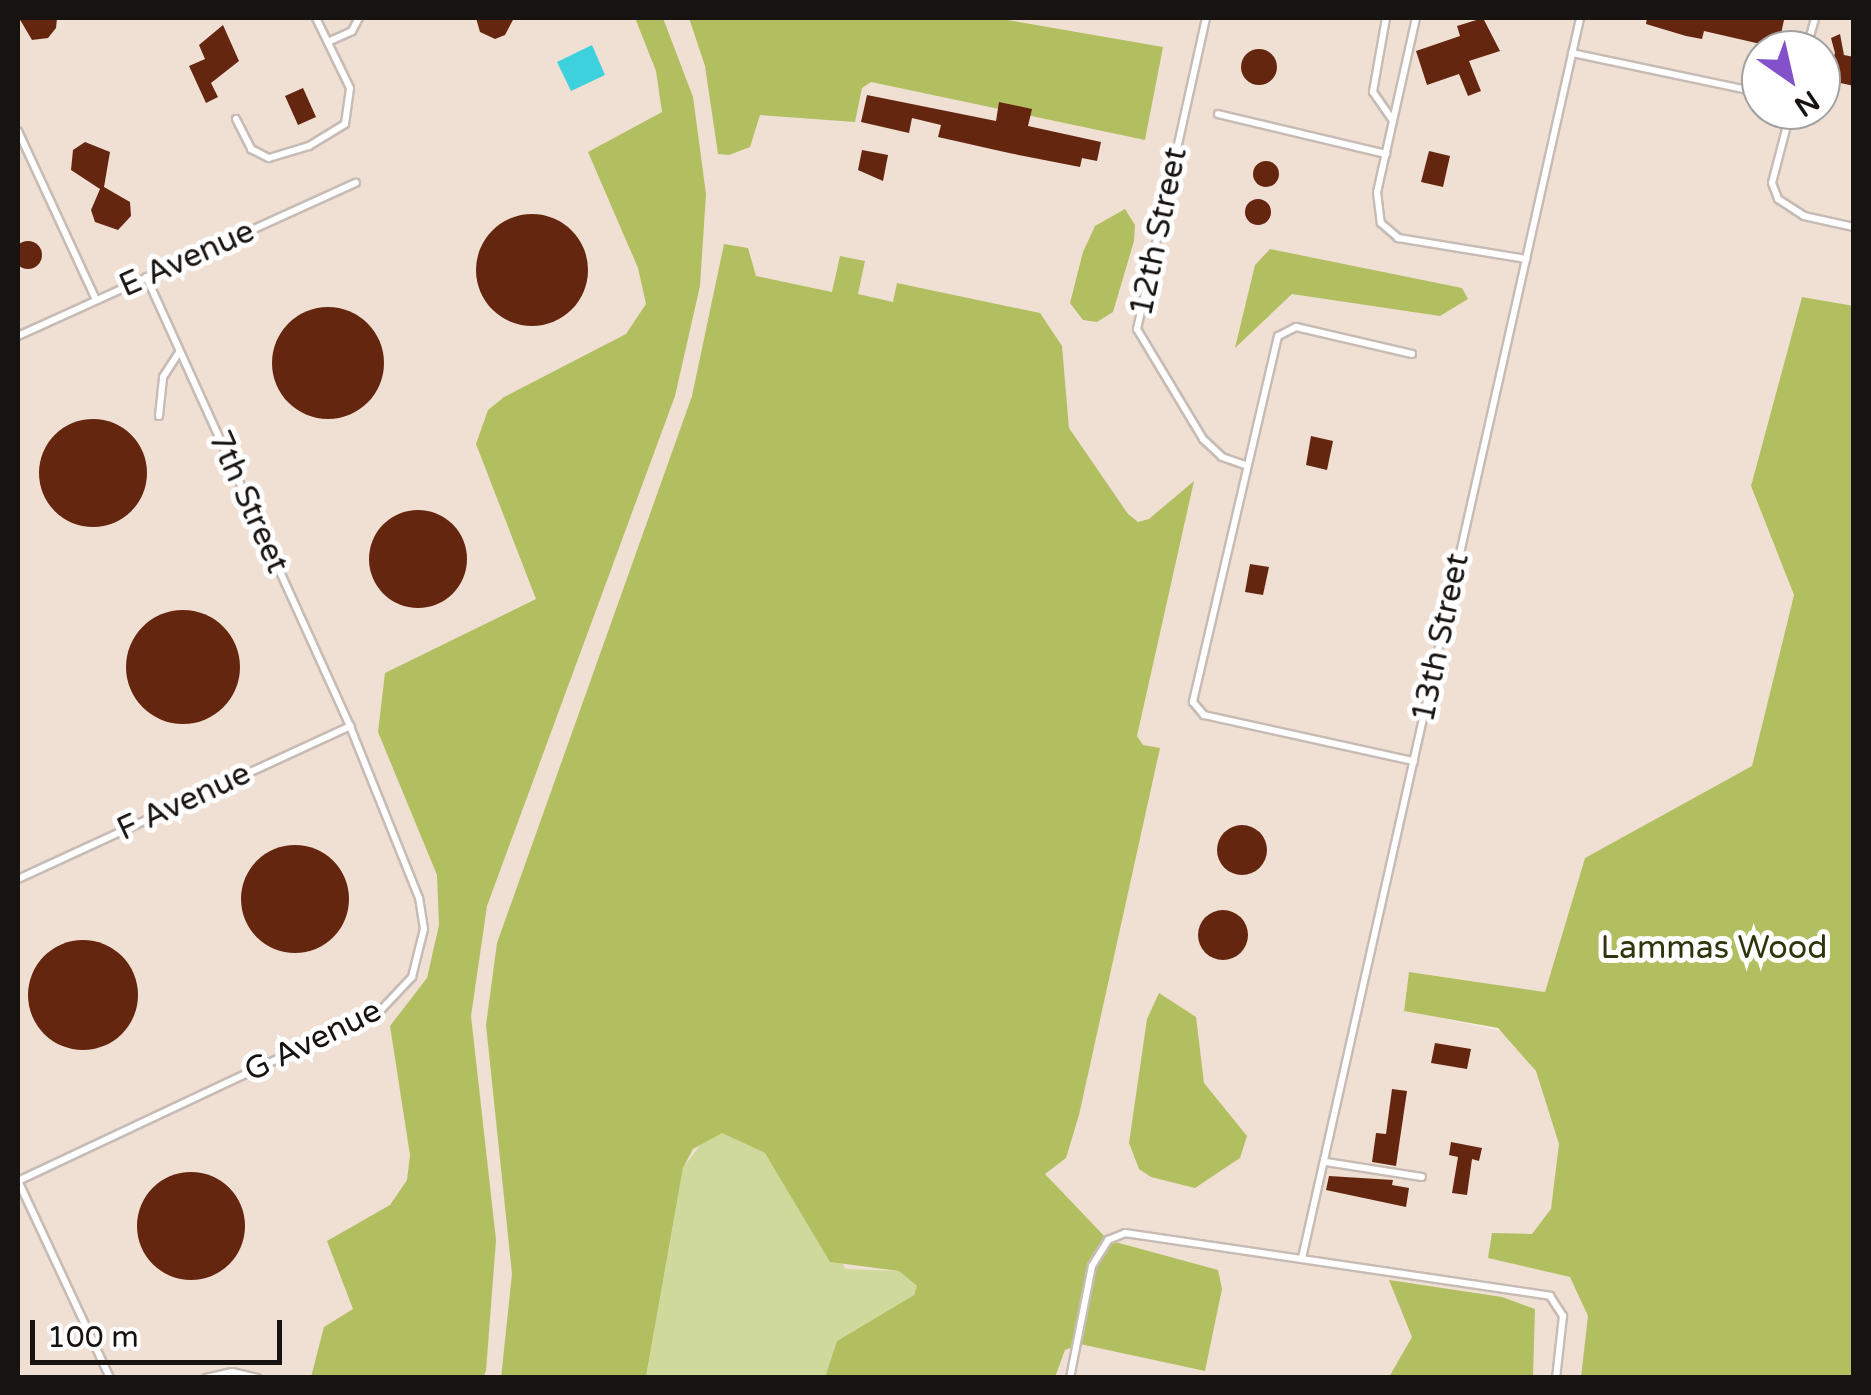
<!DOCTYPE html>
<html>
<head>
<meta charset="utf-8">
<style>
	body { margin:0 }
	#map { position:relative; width:1871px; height:1395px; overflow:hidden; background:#f7ede6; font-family:"Varela Round",sans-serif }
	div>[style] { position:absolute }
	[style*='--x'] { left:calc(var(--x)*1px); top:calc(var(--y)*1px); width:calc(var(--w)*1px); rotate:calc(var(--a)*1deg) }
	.built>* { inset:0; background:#f0dfd3 }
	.green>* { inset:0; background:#cfd99c }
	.forest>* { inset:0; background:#b2bf60 }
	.water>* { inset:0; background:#3cd1dd }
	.building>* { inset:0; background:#652610 }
	.round { border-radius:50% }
	.roads { filter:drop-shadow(2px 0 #c6bcb5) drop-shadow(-2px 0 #c6bcb5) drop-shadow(0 2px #c6bcb5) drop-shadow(0 -2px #c6bcb5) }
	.lane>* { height:6px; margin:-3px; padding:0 3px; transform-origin:3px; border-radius:3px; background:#fff }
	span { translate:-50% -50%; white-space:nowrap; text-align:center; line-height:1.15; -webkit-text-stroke:10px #fff; paint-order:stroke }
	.street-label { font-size:32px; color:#161310 }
	.park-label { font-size:32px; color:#30340b }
	.frame { position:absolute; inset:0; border:20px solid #161310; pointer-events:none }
	.north { position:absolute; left:1741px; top:30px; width:100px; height:100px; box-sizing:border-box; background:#fff; border:2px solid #a2a19f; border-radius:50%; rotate:146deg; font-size:28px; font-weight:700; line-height:40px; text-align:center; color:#161310 }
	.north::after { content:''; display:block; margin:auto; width:35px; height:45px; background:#8351c9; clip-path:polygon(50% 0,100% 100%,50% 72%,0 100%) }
	.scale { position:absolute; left:30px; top:1320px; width:252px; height:45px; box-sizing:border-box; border:5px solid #161310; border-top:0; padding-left:12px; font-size:30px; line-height:35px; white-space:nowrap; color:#161310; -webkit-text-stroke:8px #fff; paint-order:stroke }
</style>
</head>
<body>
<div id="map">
	<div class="built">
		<i style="clip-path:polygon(evenodd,18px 18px,1853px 18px,1853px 306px,1802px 297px,1751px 486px,1794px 595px,1752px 767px,1585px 858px,1545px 992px,1409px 972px,1404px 1010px,1606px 1054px,1723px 1377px,18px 1377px,18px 18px,1761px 50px,1821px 50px,1821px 110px,1761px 110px,1761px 50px)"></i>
	</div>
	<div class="green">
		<i style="clip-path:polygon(722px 1133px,765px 1153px,846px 1269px,899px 1271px,917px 1286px,914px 1295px,837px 1341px,825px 1377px,646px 1378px,683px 1168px,707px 1136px)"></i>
	</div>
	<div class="forest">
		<i style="clip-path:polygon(635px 18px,663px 18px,693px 97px,706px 194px,700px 286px,675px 396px,487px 906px,471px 1016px,496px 1240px,486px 1371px,483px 1378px,311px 1377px,324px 1327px,353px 1309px,327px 1241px,390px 1205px,407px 1180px,410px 1155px,390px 1026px,427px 978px,439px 925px,437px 875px,378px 732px,385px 673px,536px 599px,476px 444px,488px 410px,504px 397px,626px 334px,646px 304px,638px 268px,588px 152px,662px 112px,656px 71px)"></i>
		<i style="clip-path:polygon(689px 18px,996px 18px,1163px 47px,1145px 140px,871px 82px,862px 88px,855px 122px,760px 115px,750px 147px,729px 155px,718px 154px,705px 66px)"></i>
		<i style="clip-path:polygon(1125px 209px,1135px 225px,1134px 241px,1113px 312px,1097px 322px,1083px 320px,1070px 303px,1083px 252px,1095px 226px)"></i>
		<i style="clip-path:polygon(724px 244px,748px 248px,756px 276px,832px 292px,840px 256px,865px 261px,858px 294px,893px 302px,897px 283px,1040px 313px,1062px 346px,1069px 428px,1128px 514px,1138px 522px,1149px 519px,1194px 481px,1137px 736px,1143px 745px,1160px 748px,1079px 1115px,1066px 1158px,1045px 1174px,1108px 1240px,1218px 1270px,1222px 1289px,1205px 1371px,1080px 1344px,1065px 1350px,1055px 1377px,825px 1377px,837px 1341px,914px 1295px,917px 1286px,899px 1271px,830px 1262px,765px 1153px,722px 1133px,693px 1149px,683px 1168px,646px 1377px,501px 1378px,512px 1274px,486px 1025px,497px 943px,692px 396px)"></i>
		<i style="clip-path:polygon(1270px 249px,1462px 288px,1468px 299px,1440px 316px,1292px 294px,1235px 348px,1255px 265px)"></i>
		<i style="clip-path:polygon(1802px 297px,1854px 306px,1853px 1377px,1581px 1377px,1588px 1316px,1570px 1277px,1488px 1258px,1492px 1233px,1532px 1234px,1551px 1209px,1559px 1144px,1536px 1071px,1498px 1028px,1404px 1011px,1409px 972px,1545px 992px,1585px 858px,1752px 766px,1794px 595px,1751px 486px)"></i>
		<i style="clip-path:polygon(1159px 993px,1196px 1017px,1204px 1083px,1247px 1136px,1240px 1158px,1195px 1188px,1151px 1177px,1139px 1169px,1129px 1143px,1147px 1019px)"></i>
		<i style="clip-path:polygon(1389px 1280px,1502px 1297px,1535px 1309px,1533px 1377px,1389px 1377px,1412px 1337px)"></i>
	</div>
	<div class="water">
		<i style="clip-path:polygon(592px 45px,605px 75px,571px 91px,557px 62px)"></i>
	</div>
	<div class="building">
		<i style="clip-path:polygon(19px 18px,57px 18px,56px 28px,48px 38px,32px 40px)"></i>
		<i style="clip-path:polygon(476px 18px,514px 18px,505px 35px,495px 39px,480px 32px)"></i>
		<i style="clip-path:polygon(1483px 18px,1500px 51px,1469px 61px,1481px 91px,1468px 96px,1459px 74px,1427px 85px,1416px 51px,1460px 36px,1457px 26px)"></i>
		<i style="clip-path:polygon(1647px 18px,1773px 18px,1784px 20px,1778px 48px,1704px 31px,1702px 39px,1686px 36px,1646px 24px)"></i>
		<i style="clip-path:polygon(223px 25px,239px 61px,211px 83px,218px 97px,206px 103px,189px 66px,205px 59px,199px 45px)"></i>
		<i style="clip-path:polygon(1840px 34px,1844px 55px,1854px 57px,1854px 86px,1827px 80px,1835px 53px,1831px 38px)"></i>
		<i class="round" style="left:1241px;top:49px;width:36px;height:36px"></i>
		<i style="clip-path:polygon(303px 88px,316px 117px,298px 125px,285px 96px)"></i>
		<i style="clip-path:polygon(867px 95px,996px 121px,999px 102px,1032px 109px,1028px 126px,1101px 142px,1097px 161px,1082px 158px,1080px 167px,1009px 153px,938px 137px,941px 125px,912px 118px,909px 133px,861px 122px)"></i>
		<i style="clip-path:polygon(85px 142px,110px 152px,104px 187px,130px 202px,131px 216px,118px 230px,95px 222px,91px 210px,100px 189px,71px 170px,73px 150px)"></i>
		<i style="clip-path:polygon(862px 150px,888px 155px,883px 181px,858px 170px)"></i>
		<i style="clip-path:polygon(1429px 151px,1450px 156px,1443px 187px,1421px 182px)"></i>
		<i class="round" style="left:1253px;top:161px;width:26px;height:26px"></i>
		<i class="round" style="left:1245px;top:199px;width:26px;height:26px"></i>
		<i class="round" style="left:476px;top:214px;width:112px;height:112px"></i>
		<i class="round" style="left:14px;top:241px;width:28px;height:28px"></i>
		<i class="round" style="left:272px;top:307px;width:112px;height:112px"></i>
		<i class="round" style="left:39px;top:419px;width:108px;height:108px"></i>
		<i style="clip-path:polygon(1311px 436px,1333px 441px,1327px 470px,1306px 465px)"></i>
		<i class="round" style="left:369px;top:510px;width:98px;height:98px"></i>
		<i style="clip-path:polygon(1250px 564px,1269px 567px,1263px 595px,1245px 592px)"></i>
		<i class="round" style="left:126px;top:610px;width:114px;height:114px"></i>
		<i class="round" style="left:1217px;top:825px;width:50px;height:50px"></i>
		<i class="round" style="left:241px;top:845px;width:108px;height:108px"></i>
		<i class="round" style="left:1198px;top:910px;width:50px;height:50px"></i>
		<i class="round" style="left:28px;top:940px;width:110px;height:110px"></i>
		<i style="clip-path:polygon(1435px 1043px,1471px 1049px,1467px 1069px,1431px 1063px)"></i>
		<i style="clip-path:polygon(1392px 1089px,1407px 1091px,1396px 1166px,1372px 1162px,1376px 1133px,1386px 1134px)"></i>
		<i style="clip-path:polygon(1451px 1142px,1482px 1148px,1479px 1161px,1472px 1159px,1467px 1195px,1452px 1193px,1458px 1157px,1449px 1155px)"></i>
		<i class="round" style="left:137px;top:1172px;width:108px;height:108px"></i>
		<i style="clip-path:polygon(1329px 1176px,1393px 1180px,1392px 1185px,1409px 1188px,1406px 1207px,1326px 1190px)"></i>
	</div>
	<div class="roads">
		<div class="lane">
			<i style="--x:1206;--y:18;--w:319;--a:102.5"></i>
			<i style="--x:1137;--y:329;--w:128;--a:59"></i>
			<i style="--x:1203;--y:439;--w:26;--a:43"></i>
			<i style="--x:1222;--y:457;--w:24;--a:19"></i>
			<i style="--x:1386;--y:18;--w:75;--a:100"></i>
			<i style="--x:1373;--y:92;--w:35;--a:55"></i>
			<i style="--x:1416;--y:18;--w:178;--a:102.6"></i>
			<i style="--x:1377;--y:192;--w:31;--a:83"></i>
			<i style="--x:1381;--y:223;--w:23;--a:41"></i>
			<i style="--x:1398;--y:238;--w:130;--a:9.3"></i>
			<i style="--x:330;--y:41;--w:24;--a:-24"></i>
			<i style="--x:352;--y:31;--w:15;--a:-62"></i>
			<i style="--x:1806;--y:50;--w:33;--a:-74"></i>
			<i style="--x:1572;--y:53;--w:193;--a:11.9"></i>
			<i style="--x:1791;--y:110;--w:75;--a:104.6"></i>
			<i style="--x:1772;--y:183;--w:17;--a:69"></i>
			<i style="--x:1778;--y:199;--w:31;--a:33"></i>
			<i style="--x:1804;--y:216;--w:51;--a:12.4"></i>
			<i style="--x:1218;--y:114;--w:173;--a:13.4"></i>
			<i style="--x:236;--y:119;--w:34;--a:63"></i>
			<i style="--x:251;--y:149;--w:20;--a:27"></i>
			<i style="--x:269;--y:158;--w:42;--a:-16.7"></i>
			<i style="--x:309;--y:146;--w:42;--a:-31.4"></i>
			<i style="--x:345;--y:124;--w:36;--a:-82"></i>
			<i style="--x:350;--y:88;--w:78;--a:-115.9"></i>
			<i style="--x:18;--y:131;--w:186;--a:65.2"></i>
			<i style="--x:18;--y:336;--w:371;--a:-24.4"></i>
			<i style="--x:1412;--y:354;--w:119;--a:-166.9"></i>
			<i style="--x:1296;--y:327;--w:20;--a:153"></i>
			<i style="--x:1278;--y:336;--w:376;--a:103.1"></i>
			<i style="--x:1193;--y:702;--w:17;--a:50"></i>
			<i style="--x:1204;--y:715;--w:215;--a:12.4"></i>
			<i style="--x:159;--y:416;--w:39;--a:-84"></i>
			<i style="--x:163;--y:377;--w:30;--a:-57"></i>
			<i style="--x:18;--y:879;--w:366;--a:-24.7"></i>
			<i style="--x:1326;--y:1162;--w:97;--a:8.9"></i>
			<i style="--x:1302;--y:1258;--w:1271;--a:-77.36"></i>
			<i style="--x:110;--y:1378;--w:217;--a:-115"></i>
			<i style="--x:18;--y:1181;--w:400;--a:-25.2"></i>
			<i style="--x:380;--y:1011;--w:47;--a:-46.7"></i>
			<i style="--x:412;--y:977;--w:49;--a:-76"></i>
			<i style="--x:424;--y:929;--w:31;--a:-99"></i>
			<i style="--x:419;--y:898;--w:185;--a:-111.9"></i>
			<i style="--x:350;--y:726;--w:493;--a:-114.4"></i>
			<i style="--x:206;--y:1378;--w:27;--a:-13"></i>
			<i style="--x:232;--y:1372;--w:26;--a:13"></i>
			<i style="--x:1070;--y:1378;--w:114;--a:-78.9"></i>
			<i style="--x:1092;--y:1266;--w:31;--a:-58"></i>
			<i style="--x:1108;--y:1240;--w:18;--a:-22"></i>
			<i style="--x:1125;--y:1233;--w:430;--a:8.4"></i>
			<i style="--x:1550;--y:1296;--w:24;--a:57"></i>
			<i style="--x:1563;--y:1316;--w:62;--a:96.4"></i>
		</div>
	</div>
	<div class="street-label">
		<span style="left:1159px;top:232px;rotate:-78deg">12th Street</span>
		<span style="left:187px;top:259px;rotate:-24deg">E Avenue</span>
		<span style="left:248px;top:502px;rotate:66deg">7th Street</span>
		<span style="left:1441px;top:638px;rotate:-78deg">13th Street</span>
		<span style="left:184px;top:802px;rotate:-25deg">F Avenue</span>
		<span style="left:313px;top:1041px;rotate:-26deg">G Avenue</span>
	</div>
	<div class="park-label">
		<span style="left:1714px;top:948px">Lammas Wood</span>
	</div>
	<div class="frame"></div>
	<div class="north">N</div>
	<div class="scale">100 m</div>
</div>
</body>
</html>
